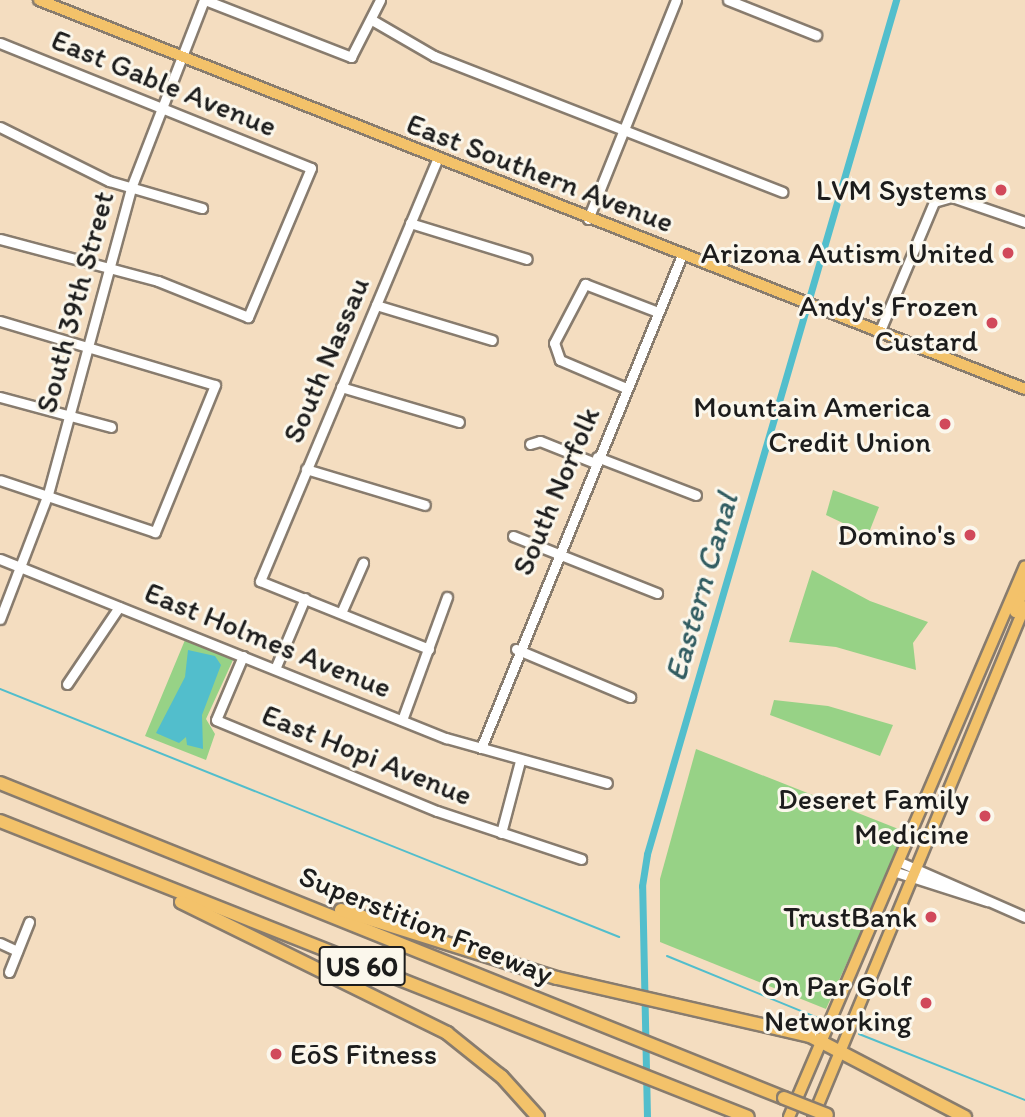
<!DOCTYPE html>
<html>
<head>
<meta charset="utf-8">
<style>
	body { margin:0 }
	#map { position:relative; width:1025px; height:1117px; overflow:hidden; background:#f4ddc0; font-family:Itim,sans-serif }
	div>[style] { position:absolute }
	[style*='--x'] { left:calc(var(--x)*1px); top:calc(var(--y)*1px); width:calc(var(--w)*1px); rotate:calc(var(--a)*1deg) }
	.green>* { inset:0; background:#97d286 }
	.water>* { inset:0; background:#52becc }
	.stream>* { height:2px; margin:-1px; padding:0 1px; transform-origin:1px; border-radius:1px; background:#52becc }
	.canal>* { height:7px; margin:-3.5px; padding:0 3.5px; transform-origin:3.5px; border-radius:3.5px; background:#52becc }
	.roads { filter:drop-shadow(2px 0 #887c6e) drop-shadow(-2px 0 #887c6e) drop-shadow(0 2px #887c6e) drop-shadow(0 -2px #887c6e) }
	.minor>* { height:9px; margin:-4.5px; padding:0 4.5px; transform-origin:4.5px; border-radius:4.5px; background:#fff }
	.major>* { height:10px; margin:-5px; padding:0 5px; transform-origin:5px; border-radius:5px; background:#f3c26a }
	.highway>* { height:12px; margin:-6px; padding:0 6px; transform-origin:6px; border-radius:6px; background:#f3c26a }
	.bridges { filter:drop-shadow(2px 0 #887c6e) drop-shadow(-2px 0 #887c6e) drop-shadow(0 2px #887c6e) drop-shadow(0 -2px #887c6e) }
	.highway-bridge>* { height:12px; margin:-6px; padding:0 6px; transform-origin:6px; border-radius:6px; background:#f3c26a }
	.dots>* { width:19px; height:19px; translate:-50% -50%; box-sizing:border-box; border:4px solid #fbf7ec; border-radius:50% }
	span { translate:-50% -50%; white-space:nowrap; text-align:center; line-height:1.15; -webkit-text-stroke:6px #fbf7ec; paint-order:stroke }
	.shield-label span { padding:2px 5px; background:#fbf7ec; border:2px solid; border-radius:5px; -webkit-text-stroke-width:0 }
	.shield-label { font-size:28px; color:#1c1c1c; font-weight:700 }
	.street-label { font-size:30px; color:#1c1c1c }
	.poi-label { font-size:30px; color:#1c1c1c }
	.right { translate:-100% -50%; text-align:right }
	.left { translate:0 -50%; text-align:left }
	.water-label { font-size:32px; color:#325d62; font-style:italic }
</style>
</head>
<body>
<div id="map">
	<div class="green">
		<i style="clip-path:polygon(833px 490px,879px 507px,868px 535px,826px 515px)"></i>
		<i style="clip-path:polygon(812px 570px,870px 601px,928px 622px,913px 643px,916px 670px,836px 647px,789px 642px)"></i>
		<i style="clip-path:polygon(185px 640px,233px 660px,206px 719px,215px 734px,206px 760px,145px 736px)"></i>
		<i style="clip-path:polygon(774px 700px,828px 706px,893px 725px,880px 756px,770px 715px)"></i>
		<i style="clip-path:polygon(696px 749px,906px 832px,826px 1009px,660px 942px,660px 879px)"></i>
	</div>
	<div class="water">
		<i style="clip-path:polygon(188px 650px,215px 656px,221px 665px,202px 715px,203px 749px,187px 745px,186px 737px,179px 743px,156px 733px,185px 677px)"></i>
	</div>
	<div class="stream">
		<i style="--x:0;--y:689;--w:667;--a:21.83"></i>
		<i style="--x:667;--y:956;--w:163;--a:22.3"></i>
		<i style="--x:859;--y:1034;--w:179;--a:21.7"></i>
	</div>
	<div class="canal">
		<i style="--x:647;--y:1117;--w:231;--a:-91.2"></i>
		<i style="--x:642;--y:886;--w:32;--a:-81"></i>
		<i style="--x:647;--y:854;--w:890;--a:-73.74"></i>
	</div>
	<div class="roads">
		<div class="minor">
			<i style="--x:205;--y:0;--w:157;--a:21.3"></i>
			<i style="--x:351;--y:57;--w:64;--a:-63"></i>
			<i style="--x:728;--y:0;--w:95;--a:21.7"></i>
			<i style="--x:372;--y:20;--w:72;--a:30.1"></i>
			<i style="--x:434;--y:56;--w:374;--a:21.3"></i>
			<i style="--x:0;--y:43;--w:335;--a:21.9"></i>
			<i style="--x:311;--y:168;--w:162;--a:112.9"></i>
			<i style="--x:248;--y:317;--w:97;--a:-158.2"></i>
			<i style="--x:158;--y:281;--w:163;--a:-165.1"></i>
			<i style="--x:0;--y:127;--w:122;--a:26.4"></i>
			<i style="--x:109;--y:181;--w:97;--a:16.2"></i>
			<i style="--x:588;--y:219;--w:236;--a:-68.1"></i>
			<i style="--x:410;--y:223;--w:122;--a:17.1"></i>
			<i style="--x:376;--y:305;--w:121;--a:16.8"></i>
			<i style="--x:0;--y:321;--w:224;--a:16.6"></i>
			<i style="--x:215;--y:385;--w:159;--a:112.2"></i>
			<i style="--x:155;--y:532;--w:163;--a:-161.5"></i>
			<i style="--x:879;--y:333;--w:142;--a:-67.2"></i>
			<i style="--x:934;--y:202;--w:19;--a:-16"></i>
			<i style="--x:952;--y:197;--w:77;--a:18.9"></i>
			<i style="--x:341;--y:387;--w:123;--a:16.5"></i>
			<i style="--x:626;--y:388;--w:72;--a:-157"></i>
			<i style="--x:560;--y:360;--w:18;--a:-109"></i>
			<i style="--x:554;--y:343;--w:67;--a:-62.3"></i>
			<i style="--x:585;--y:284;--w:78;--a:21"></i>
			<i style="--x:0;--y:397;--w:115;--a:15.1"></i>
			<i style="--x:530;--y:444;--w:10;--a:-17"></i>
			<i style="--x:540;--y:441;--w:59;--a:21.8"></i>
			<i style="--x:597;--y:457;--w:106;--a:21"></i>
			<i style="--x:306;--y:469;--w:124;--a:16.8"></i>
			<i style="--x:513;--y:536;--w:155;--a:21.6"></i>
			<i style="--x:0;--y:559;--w:481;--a:21.9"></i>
			<i style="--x:446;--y:738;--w:167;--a:15.6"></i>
			<i style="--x:341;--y:613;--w:55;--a:-66.3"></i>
			<i style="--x:0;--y:619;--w:134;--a:-69"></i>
			<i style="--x:48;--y:494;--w:317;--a:-74.8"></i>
			<i style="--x:131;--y:188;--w:202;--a:-68.8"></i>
			<i style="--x:429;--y:649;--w:182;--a:-158.1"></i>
			<i style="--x:260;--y:581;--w:457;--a:-67.2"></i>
			<i style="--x:516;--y:649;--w:124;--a:22.8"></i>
			<i style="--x:243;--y:656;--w:69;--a:112.9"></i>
			<i style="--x:216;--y:720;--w:239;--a:22.4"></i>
			<i style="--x:437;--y:811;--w:152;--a:18.4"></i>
			<i style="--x:275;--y:669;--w:77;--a:-67.1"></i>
			<i style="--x:67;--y:684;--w:93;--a:-56"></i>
			<i style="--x:402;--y:720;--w:131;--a:-69.9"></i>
			<i style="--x:481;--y:748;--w:532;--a:-67.82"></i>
			<i style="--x:501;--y:833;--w:74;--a:-75.2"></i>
			<i style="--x:900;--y:862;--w:137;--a:23.7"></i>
			<i style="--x:896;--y:872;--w:96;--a:17.7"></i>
			<i style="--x:0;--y:943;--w:19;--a:25"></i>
			<i style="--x:9;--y:972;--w:54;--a:-68.2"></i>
		</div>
		<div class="major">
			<i style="--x:39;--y:0;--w:1060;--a:21.53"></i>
			<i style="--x:1015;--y:612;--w:26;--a:-69"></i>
			<i style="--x:1024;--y:588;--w:11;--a:-105"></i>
			<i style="--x:789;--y:1117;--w:599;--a:-66.81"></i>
			<i style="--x:813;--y:1117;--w:553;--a:-67.47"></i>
		</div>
		<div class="highway">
			<i style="--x:0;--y:783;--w:845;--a:21.89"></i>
			<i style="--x:0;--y:821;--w:804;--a:21.59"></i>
			<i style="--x:181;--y:902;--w:297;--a:26.2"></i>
			<i style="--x:447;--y:1033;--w:70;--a:38.7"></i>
			<i style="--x:502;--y:1077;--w:54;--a:48"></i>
			<i style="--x:341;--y:910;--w:226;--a:17.5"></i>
			<i style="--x:557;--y:978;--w:260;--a:12.9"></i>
			<i style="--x:810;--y:1036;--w:175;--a:27.6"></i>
		</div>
	</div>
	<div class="bridges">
		<div class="highway-bridge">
			<i style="--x:784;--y:1098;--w:46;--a:21.6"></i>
		</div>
	</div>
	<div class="dots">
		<i style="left:1001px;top:190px;background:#d1495b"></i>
		<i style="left:1008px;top:253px;background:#d1495b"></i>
		<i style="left:992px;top:323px;background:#d1495b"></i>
		<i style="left:945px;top:424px;background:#d1495b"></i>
		<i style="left:970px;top:535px;background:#d1495b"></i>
		<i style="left:985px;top:816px;background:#d1495b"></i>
		<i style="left:931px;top:917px;background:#d1495b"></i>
		<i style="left:926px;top:1003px;background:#d1495b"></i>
		<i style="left:276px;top:1054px;background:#d1495b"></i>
	</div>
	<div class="shield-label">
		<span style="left:362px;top:966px">US 60</span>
	</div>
	<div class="street-label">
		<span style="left:164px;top:83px;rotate:22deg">East Gable Avenue</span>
		<span style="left:540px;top:173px;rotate:21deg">East Southern Avenue</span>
		<span style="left:75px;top:302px;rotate:-75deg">South 39th Street</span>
		<span style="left:326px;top:360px;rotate:-67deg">South Nassau</span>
		<span style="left:556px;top:491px;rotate:-67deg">South Norfolk</span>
		<span style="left:268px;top:640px;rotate:22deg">East Holmes Avenue</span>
		<span style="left:367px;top:755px;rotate:22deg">East Hopi Avenue</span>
		<span style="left:426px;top:925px;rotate:22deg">Superstition Freeway</span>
	</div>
	<div class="poi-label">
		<span class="right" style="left:987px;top:190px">LVM Systems</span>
		<span class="right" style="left:994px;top:253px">Arizona Autism United</span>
		<span class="right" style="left:978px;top:323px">Andy's Frozen<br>Custard</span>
		<span class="right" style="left:931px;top:424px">Mountain America<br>Credit Union</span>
		<span class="right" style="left:956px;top:535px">Domino's</span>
		<span class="right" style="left:969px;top:816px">Deseret Family<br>Medicine</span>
		<span class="right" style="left:917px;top:917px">TrustBank</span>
		<span class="right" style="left:912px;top:1003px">On Par Golf<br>Networking</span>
		<span class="left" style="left:290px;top:1054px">EōS Fitness</span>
	</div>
	<div class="water-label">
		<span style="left:701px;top:587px;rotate:-74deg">Eastern Canal</span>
	</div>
</div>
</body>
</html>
